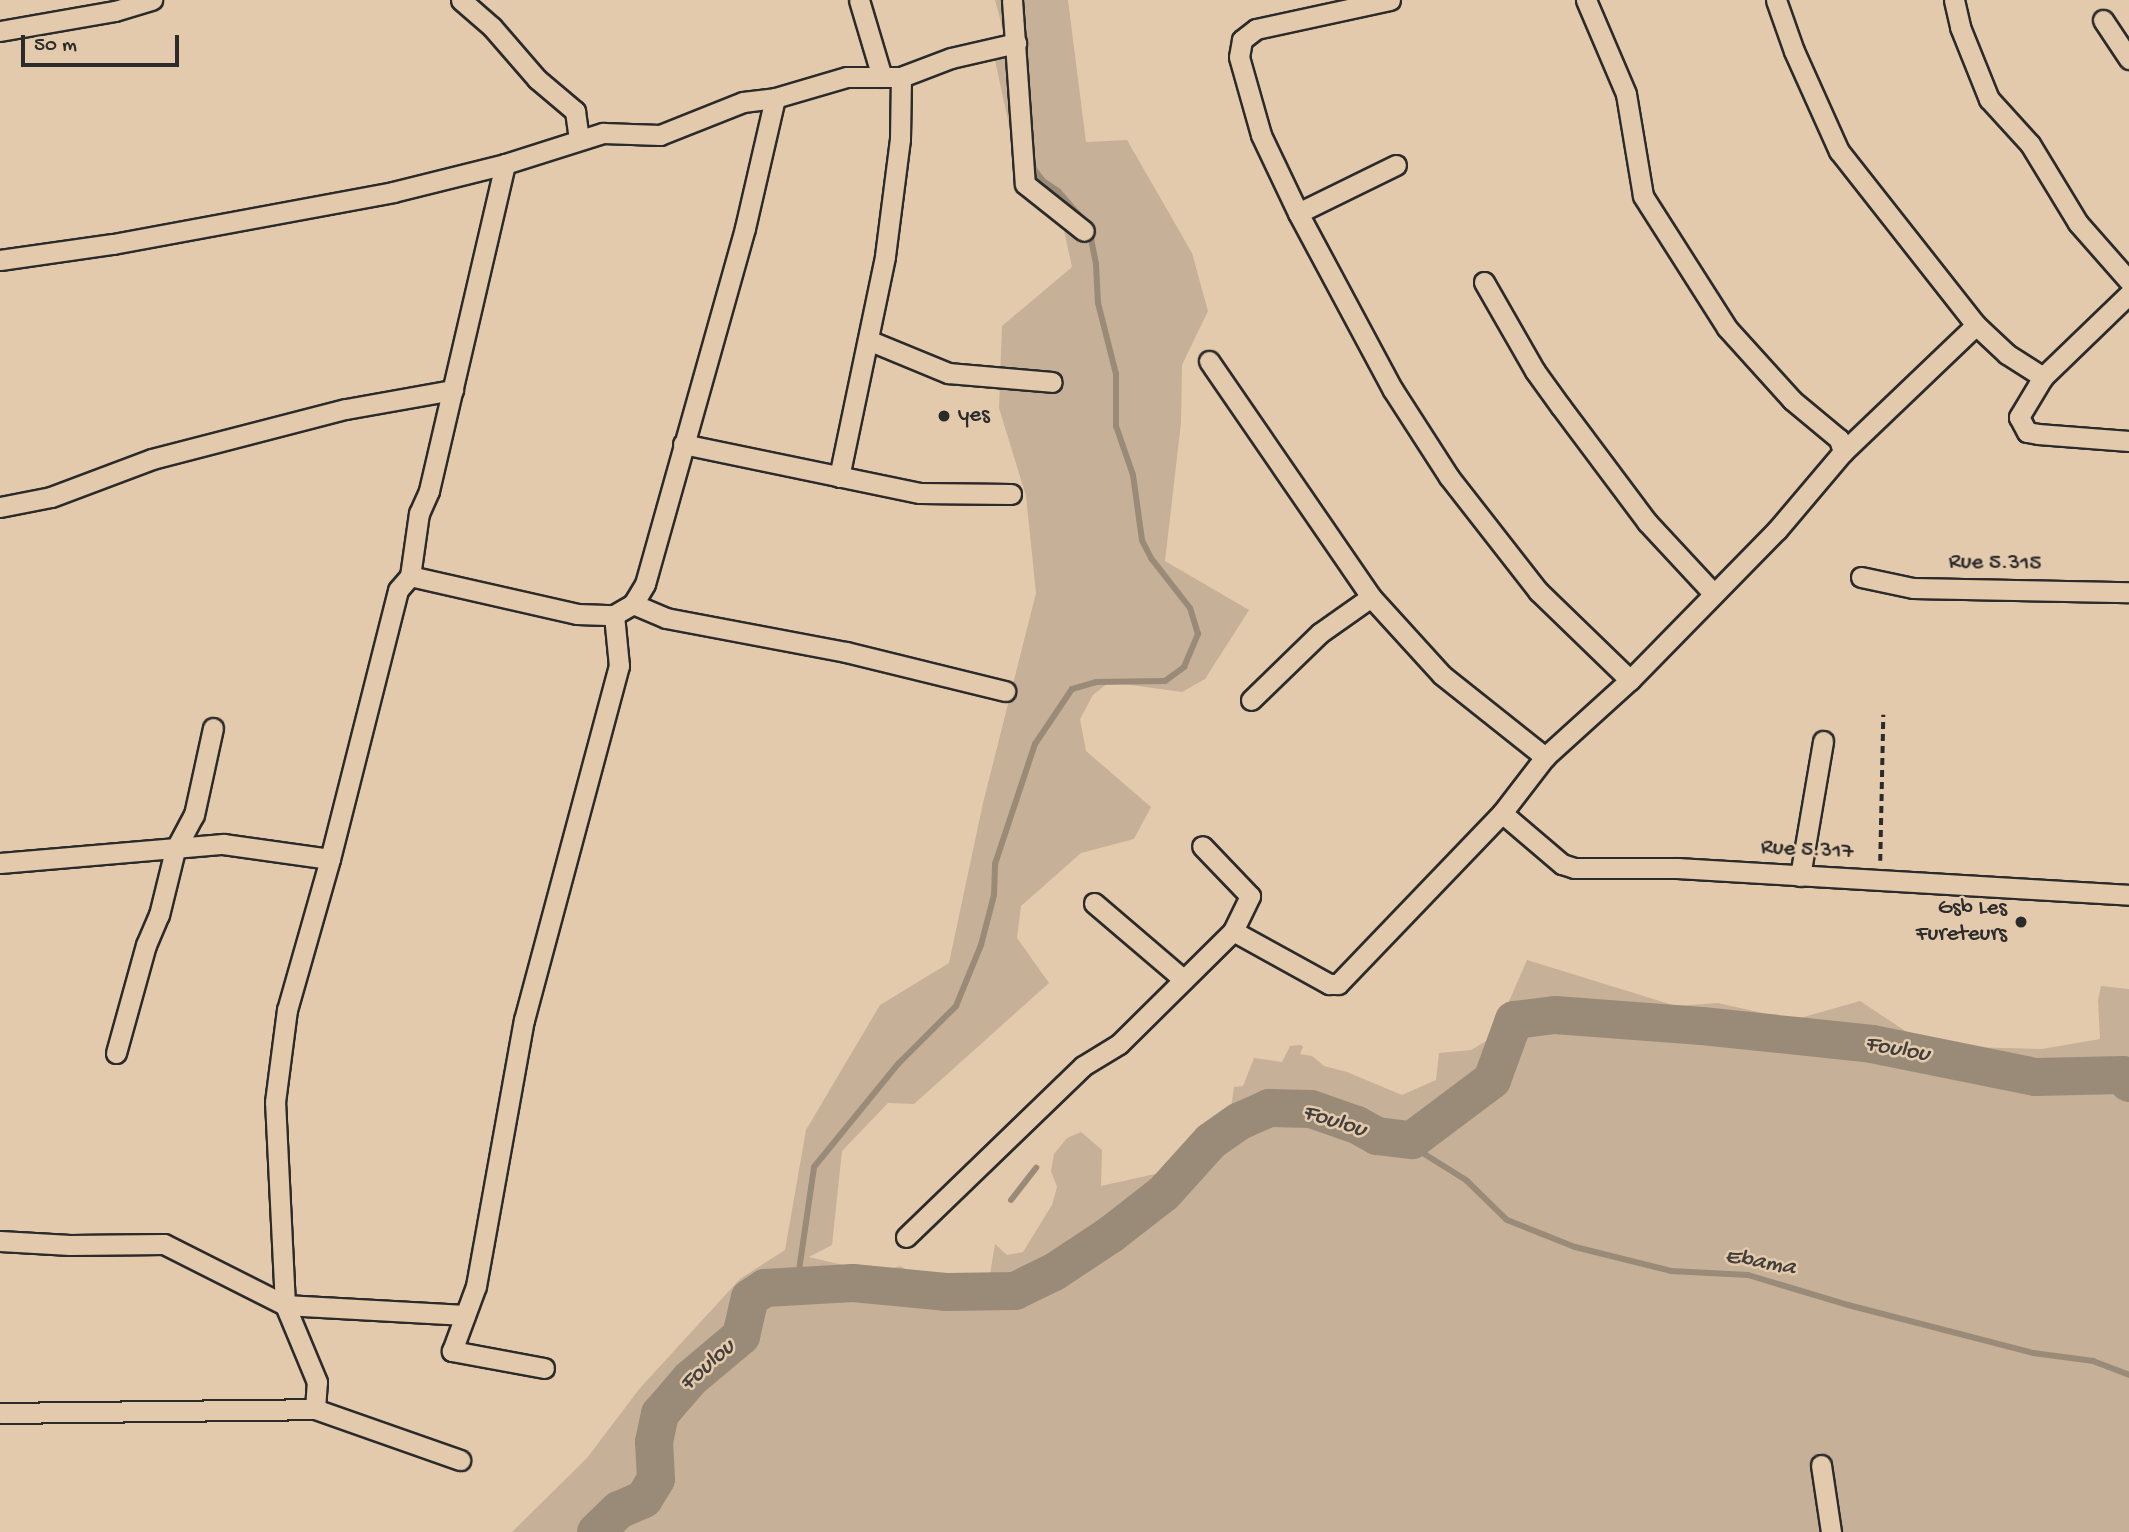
<!DOCTYPE html>
<html>
<head>
<meta charset="utf-8">
<style>
	body { margin:0 }
	#map { position:relative; width:2129px; height:1532px; overflow:hidden; background:#e4caac; font-family:"Gochi Hand",sans-serif }
	div>[style] { position:absolute }
	[style*='--x'] { left:calc(var(--x)*1px); top:calc(var(--y)*1px); width:calc(var(--w)*1px); rotate:calc(var(--a)*1deg) }
	.green>* { inset:0; background:#c6b097 }
	.stream>* { height:6px; margin:-3px; padding:0 3px; transform-origin:3px; border-radius:3px; background:#9a8b79 }
	.river>* { height:38px; margin:-19px; padding:0 19px; transform-origin:19px; border-radius:19px; background:#9a8b79 }
	.path>* { height:3.5px; margin-top:-1.75px; transform-origin:0; background:repeating-linear-gradient(90deg,#2b2b2b 0 7px,transparent 0 12px) }
	.roads { filter:drop-shadow(2px 0 #2b2b2b) drop-shadow(-2px 0 #2b2b2b) drop-shadow(0 2px #2b2b2b) drop-shadow(0 -2px #2b2b2b) }
	.minor>* { height:19px; margin:-9.5px; padding:0 9.5px; transform-origin:9.5px; border-radius:9.5px; background:#e4caac }
	.dots>* { width:19px; height:19px; translate:-50% -50%; box-sizing:border-box; border:4px solid #e4caac; border-radius:50% }
	span { translate:-50% -50%; white-space:nowrap; text-align:center; line-height:1.15; -webkit-text-stroke:5px #e4caac; paint-order:stroke }
	.poi-label { font-size:23px; color:#2b2b2b }
	.left { translate:0 -50%; text-align:left }
	.right { translate:-100% -50%; text-align:right }
	.street-label { font-size:23px; color:#2b2b2b }
	.water-label { font-size:24px; color:#413e3b; font-style:italic }
	.scale { position:absolute; left:21px; top:35px; width:158px; height:32px; box-sizing:border-box; border:4px solid #2b2b2b; border-top:0; padding-left:9px; font-size:21px; line-height:24px; white-space:nowrap; color:#2b2b2b; -webkit-text-stroke:5px #e4caac; paint-order:stroke }
</style>
</head>
<body>
<div id="map">
	<div class="green">
		<i style="clip-path:polygon(995px 0,1068px 0,1086px 142px,1127px 140px,1192px 253px,1208px 311px,1182px 365px,1181px 423px,1165px 561px,1249px 610px,1205px 679px,1182px 692px,1109px 682px,1093px 695px,1080px 719px,1086px 751px,1151px 807px,1134px 839px,1081px 853px,1021px 906px,1017px 938px,1049px 983px,914px 1104px,888px 1103px,842px 1151px,832px 1245px,809px 1257px,877px 1273px,900px 1266px,926px 1281px,989px 1280px,995px 1244px,1007px 1255px,1023px 1252px,1052px 1205px,1057px 1187px,1051px 1171px,1054px 1154px,1067px 1138px,1081px 1132px,1102px 1150px,1101px 1186px,1182px 1168px,1205px 1145px,1231px 1108px,1234px 1087px,1243px 1086px,1254px 1058px,1282px 1062px,1290px 1046px,1301px 1045px,1303px 1047px,1300px 1054px,1312px 1056px,1324px 1066px,1347px 1072px,1402px 1095px,1436px 1080px,1439px 1053px,1471px 1050px,1498px 1034px,1507px 1006px,1527px 960px,1676px 1006px,1718px 1003px,1793px 1020px,1860px 1001px,1928px 1046px,2042px 1049px,2100px 1039px,2098px 1000px,2101px 986px,2129px 989px,2129px 1532px,512px 1532px,587px 1458px,640px 1388px,740px 1279px,785px 1250px,806px 1130px,880px 1005px,949px 963px,983px 803px,1036px 593px,1026px 496px,999px 408px,1002px 326px,1072px 267px,1058px 203px,1020px 177px,995px 60px,1010px 56px)"></i>
	</div>
	<div class="stream">
		<i style="--x:1031;--y:156;--w:13;--a:77"></i>
		<i style="--x:1034;--y:169;--w:15;--a:53"></i>
		<i style="--x:1043;--y:181;--w:18;--a:34"></i>
		<i style="--x:1058;--y:191;--w:41;--a:48.9"></i>
		<i style="--x:1412;--y:1140;--w:12;--a:59"></i>
		<i style="--x:1418;--y:1150;--w:57;--a:32"></i>
		<i style="--x:1466;--y:1180;--w:57;--a:44.3"></i>
		<i style="--x:1507;--y:1220;--w:73;--a:21.7"></i>
		<i style="--x:1575;--y:1247;--w:99;--a:14"></i>
		<i style="--x:1671;--y:1271;--w:77;--a:3"></i>
		<i style="--x:1748;--y:1275;--w:104;--a:16.7"></i>
		<i style="--x:1848;--y:1305;--w:191;--a:14.5"></i>
		<i style="--x:2033;--y:1353;--w:61;--a:7.6"></i>
		<i style="--x:2093;--y:1361;--w:39;--a:21"></i>
		<i style="--x:1011;--y:1200;--w:41;--a:-52"></i>
		<i style="--x:797;--y:1284;--w:118;--a:-81.7"></i>
		<i style="--x:814;--y:1167;--w:133;--a:-50.8"></i>
		<i style="--x:898;--y:1064;--w:82;--a:-45"></i>
		<i style="--x:956;--y:1006;--w:66;--a:-67.7"></i>
		<i style="--x:981;--y:945;--w:52;--a:-75.4"></i>
		<i style="--x:994;--y:895;--w:31;--a:-88"></i>
		<i style="--x:995;--y:864;--w:126;--a:-71.6"></i>
		<i style="--x:1035;--y:744;--w:66;--a:-56.1"></i>
		<i style="--x:1072;--y:689;--w:25;--a:-16"></i>
		<i style="--x:1096;--y:682;--w:69;--a:-0.8"></i>
		<i style="--x:1165;--y:681;--w:24;--a:-36"></i>
		<i style="--x:1184;--y:667;--w:36;--a:-67"></i>
		<i style="--x:1198;--y:634;--w:27;--a:-107"></i>
		<i style="--x:1190;--y:608;--w:63;--a:-128"></i>
		<i style="--x:1151;--y:558;--w:20;--a:-117"></i>
		<i style="--x:1142;--y:540;--w:66;--a:-97.9"></i>
		<i style="--x:1133;--y:475;--w:52;--a:-109.1"></i>
		<i style="--x:1116;--y:426;--w:52;--a:-90"></i>
		<i style="--x:1116;--y:374;--w:73;--a:-104.2"></i>
		<i style="--x:1098;--y:303;--w:39;--a:-93"></i>
		<i style="--x:1096;--y:264;--w:33;--a:-101"></i>
	</div>
	<div class="river">
		<i style="--x:596;--y:1532;--w:32;--a:-44"></i>
		<i style="--x:619;--y:1510;--w:27;--a:-24"></i>
		<i style="--x:644;--y:1499;--w:23;--a:-59"></i>
		<i style="--x:656;--y:1479;--w:37;--a:-93"></i>
		<i style="--x:654;--y:1442;--w:29;--a:-78"></i>
		<i style="--x:660;--y:1414;--w:46;--a:-49.4"></i>
		<i style="--x:690;--y:1379;--w:67;--a:-40.1"></i>
		<i style="--x:741;--y:1336;--w:39;--a:-77"></i>
		<i style="--x:750;--y:1298;--w:18;--a:-34"></i>
		<i style="--x:765;--y:1288;--w:88;--a:-3.3"></i>
		<i style="--x:853;--y:1283;--w:93;--a:5.5"></i>
		<i style="--x:946;--y:1292;--w:69;--a:-0.8"></i>
		<i style="--x:1015;--y:1291;--w:43;--a:-26"></i>
		<i style="--x:1054;--y:1272;--w:67;--a:-33.5"></i>
		<i style="--x:1110;--y:1235;--w:68;--a:-37.9"></i>
		<i style="--x:1164;--y:1193;--w:70;--a:-47.9"></i>
		<i style="--x:1211;--y:1141;--w:35;--a:-35"></i>
		<i style="--x:1240;--y:1121;--w:32;--a:-24"></i>
		<i style="--x:1269;--y:1108;--w:42;--a:1.4"></i>
		<i style="--x:1311;--y:1109;--w:49;--a:19.2"></i>
		<i style="--x:1357;--y:1125;--w:23;--a:29"></i>
		<i style="--x:1377;--y:1136;--w:35;--a:7"></i>
		<i style="--x:1412;--y:1140;--w:100;--a:-36.9"></i>
		<i style="--x:1492;--y:1080;--w:64;--a:-69.9"></i>
		<i style="--x:1514;--y:1020;--w:41;--a:-7"></i>
		<i style="--x:1555;--y:1015;--w:147;--a:4.3"></i>
		<i style="--x:1702;--y:1026;--w:171;--a:6"></i>
		<i style="--x:1872;--y:1044;--w:167;--a:11.4"></i>
		<i style="--x:2036;--y:1077;--w:87;--a:-1.3"></i>
		<i style="--x:2123;--y:1075;--w:10;--a:53"></i>
	</div>
	<div class="path">
		<i style="--x:1880;--y:861;--w:146;--a:-88.8"></i>
	</div>
	<div class="roads">
		<div class="minor">
			<i style="--x:461;--y:0;--w:41;--a:41.1"></i>
			<i style="--x:492;--y:27;--w:69;--a:49.1"></i>
			<i style="--x:537;--y:79;--w:50;--a:40.1"></i>
			<i style="--x:575;--y:111;--w:28;--a:82"></i>
			<i style="--x:859;--y:0;--w:80;--a:73.4"></i>
			<i style="--x:1012;--y:0;--w:184;--a:86"></i>
			<i style="--x:1025;--y:184;--w:75;--a:38.5"></i>
			<i style="--x:1390;--y:0;--w:137;--a:167.8"></i>
			<i style="--x:1256;--y:29;--w:18;--a:142"></i>
			<i style="--x:1242;--y:40;--w:17;--a:100"></i>
			<i style="--x:1239;--y:57;--w:81;--a:74.2"></i>
			<i style="--x:1261;--y:135;--w:86;--a:64.6"></i>
			<i style="--x:1298;--y:213;--w:201;--a:61.8"></i>
			<i style="--x:1393;--y:390;--w:103;--a:57.2"></i>
			<i style="--x:1449;--y:477;--w:145;--a:52"></i>
			<i style="--x:1538;--y:591;--w:128;--a:44.1"></i>
			<i style="--x:1586;--y:0;--w:102;--a:66.9"></i>
			<i style="--x:1626;--y:94;--w:103;--a:80.5"></i>
			<i style="--x:1643;--y:196;--w:156;--a:57.5"></i>
			<i style="--x:1727;--y:328;--w:97;--a:47.9"></i>
			<i style="--x:1792;--y:400;--w:61;--a:39.7"></i>
			<i style="--x:1839;--y:439;--w:14;--a:73"></i>
			<i style="--x:1776;--y:0;--w:54;--a:70.6"></i>
			<i style="--x:1794;--y:51;--w:110;--a:65.8"></i>
			<i style="--x:1839;--y:151;--w:221;--a:51.8"></i>
			<i style="--x:1976;--y:325;--w:42;--a:43.1"></i>
			<i style="--x:2007;--y:354;--w:43;--a:32.6"></i>
			<i style="--x:1954;--y:0;--w:28;--a:77"></i>
			<i style="--x:1960;--y:27;--w:78;--a:68.1"></i>
			<i style="--x:1989;--y:99;--w:61;--a:47.7"></i>
			<i style="--x:2030;--y:144;--w:92;--a:58.7"></i>
			<i style="--x:2078;--y:223;--w:77;--a:48.7"></i>
			<i style="--x:2103;--y:20;--w:47;--a:56.3"></i>
			<i style="--x:0;--y:31;--w:117;--a:-9.9"></i>
			<i style="--x:115;--y:11;--w:39;--a:-17"></i>
			<i style="--x:505;--y:164;--w:336;--a:103.1"></i>
			<i style="--x:429;--y:491;--w:24;--a:114"></i>
			<i style="--x:419;--y:513;--w:64;--a:98.1"></i>
			<i style="--x:410;--y:576;--w:171;--a:12.8"></i>
			<i style="--x:577;--y:614;--w:37;--a:2"></i>
			<i style="--x:614;--y:615;--w:22;--a:-30"></i>
			<i style="--x:633;--y:604;--w:23;--a:-59"></i>
			<i style="--x:645;--y:584;--w:370;--a:-74.3"></i>
			<i style="--x:745;--y:228;--w:133;--a:-77"></i>
			<i style="--x:1298;--y:213;--w:109;--a:-26.1"></i>
			<i style="--x:0;--y:260;--w:114;--a:-8.1"></i>
			<i style="--x:113;--y:244;--w:285;--a:-10.5"></i>
			<i style="--x:393;--y:192;--w:115;--a:-14"></i>
			<i style="--x:505;--y:164;--w:103;--a:-17.6"></i>
			<i style="--x:603;--y:133;--w:57;--a:2"></i>
			<i style="--x:660;--y:135;--w:89;--a:-21.7"></i>
			<i style="--x:743;--y:102;--w:32;--a:-7"></i>
			<i style="--x:775;--y:98;--w:75;--a:-16.3"></i>
			<i style="--x:847;--y:77;--w:54;--a:0"></i>
			<i style="--x:901;--y:77;--w:53;--a:-20.8"></i>
			<i style="--x:951;--y:58;--w:67;--a:-13"></i>
			<i style="--x:1484;--y:282;--w:103;--a:60.2"></i>
			<i style="--x:1535;--y:371;--w:44;--a:54.2"></i>
			<i style="--x:1561;--y:407;--w:144;--a:53.2"></i>
			<i style="--x:1647;--y:522;--w:98;--a:47.1"></i>
			<i style="--x:2129;--y:294;--w:120;--a:136"></i>
			<i style="--x:2043;--y:377;--w:47;--a:121"></i>
			<i style="--x:2019;--y:417;--w:17;--a:62"></i>
			<i style="--x:2027;--y:432;--w:11;--a:10"></i>
			<i style="--x:2038;--y:434;--w:91;--a:4.4"></i>
			<i style="--x:868;--y:340;--w:87;--a:22.4"></i>
			<i style="--x:948;--y:373;--w:104;--a:4.9"></i>
			<i style="--x:1209;--y:361;--w:286;--a:55.5"></i>
			<i style="--x:1371;--y:597;--w:105;--a:47.7"></i>
			<i style="--x:1442;--y:675;--w:132;--a:38.5"></i>
			<i style="--x:683;--y:444;--w:242;--a:11.7"></i>
			<i style="--x:920;--y:493;--w:91;--a:0.6"></i>
			<i style="--x:839;--y:477;--w:226;--a:-78.2"></i>
			<i style="--x:885;--y:256;--w:118;--a:-82.7"></i>
			<i style="--x:900;--y:139;--w:62;--a:-89.1"></i>
			<i style="--x:0;--y:507;--w:52;--a:-11.1"></i>
			<i style="--x:51;--y:497;--w:108;--a:-20.6"></i>
			<i style="--x:152;--y:459;--w:200;--a:-14.5"></i>
			<i style="--x:346;--y:409;--w:109;--a:-10.1"></i>
			<i style="--x:1861;--y:577;--w:53;--a:11.9"></i>
			<i style="--x:1913;--y:588;--w:216;--a:1.1"></i>
			<i style="--x:633;--y:604;--w:36;--a:23"></i>
			<i style="--x:666;--y:618;--w:183;--a:10.7"></i>
			<i style="--x:846;--y:652;--w:164;--a:13.8"></i>
			<i style="--x:1251;--y:700;--w:96;--a:-44.2"></i>
			<i style="--x:1320;--y:633;--w:62;--a:-35.2"></i>
			<i style="--x:1502;--y:813;--w:79;--a:40.4"></i>
			<i style="--x:1562;--y:864;--w:13;--a:18"></i>
			<i style="--x:1574;--y:868;--w:104;--a:0"></i>
			<i style="--x:1678;--y:868;--w:452;--a:3.4"></i>
			<i style="--x:0;--y:863;--w:224;--a:-4.9"></i>
			<i style="--x:223;--y:844;--w:108;--a:8"></i>
			<i style="--x:1800;--y:876;--w:137;--a:-80.3"></i>
			<i style="--x:1094;--y:903;--w:118;--a:40.5"></i>
			<i style="--x:1233;--y:931;--w:110;--a:28.9"></i>
			<i style="--x:1329;--y:984;--w:9;--a:0"></i>
			<i style="--x:1338;--y:984;--w:237;--a:-46.2"></i>
			<i style="--x:1502;--y:813;--w:71;--a:-52.5"></i>
			<i style="--x:1545;--y:757;--w:115;--a:-42.2"></i>
			<i style="--x:1630;--y:680;--w:210;--a:-45.6"></i>
			<i style="--x:1777;--y:530;--w:102;--a:-49.8"></i>
			<i style="--x:1843;--y:452;--w:184;--a:-43.7"></i>
			<i style="--x:116;--y:1053;--w:112;--a:-74.5"></i>
			<i style="--x:146;--y:945;--w:33;--a:-67"></i>
			<i style="--x:159;--y:915;--w:67;--a:-76.2"></i>
			<i style="--x:175;--y:850;--w:40;--a:-62"></i>
			<i style="--x:194;--y:815;--w:89;--a:-77.7"></i>
			<i style="--x:906;--y:1237;--w:246;--a:-44"></i>
			<i style="--x:1083;--y:1066;--w:42;--a:-31.4"></i>
			<i style="--x:1119;--y:1044;--w:161;--a:-44.7"></i>
			<i style="--x:1233;--y:931;--w:39;--a:-64"></i>
			<i style="--x:1250;--y:896;--w:69;--a:-133.8"></i>
			<i style="--x:0;--y:1241;--w:70;--a:3.3"></i>
			<i style="--x:70;--y:1245;--w:94;--a:-0.6"></i>
			<i style="--x:164;--y:1244;--w:136;--a:26.8"></i>
			<i style="--x:285;--y:1305;--w:180;--a:3.2"></i>
			<i style="--x:544;--y:1368;--w:94;--a:-169.5"></i>
			<i style="--x:452;--y:1351;--w:69;--a:-69.7"></i>
			<i style="--x:476;--y:1286;--w:270;--a:-79.8"></i>
			<i style="--x:524;--y:1020;--w:367;--a:-75"></i>
			<i style="--x:619;--y:666;--w:51;--a:-95.6"></i>
			<i style="--x:315;--y:1409;--w:27;--a:-86"></i>
			<i style="--x:317;--y:1382;--w:83;--a:-112.6"></i>
			<i style="--x:285;--y:1305;--w:203;--a:-92.8"></i>
			<i style="--x:275;--y:1102;--w:93;--a:-82.6"></i>
			<i style="--x:287;--y:1010;--w:157;--a:-74.1"></i>
			<i style="--x:330;--y:859;--w:277;--a:-75.8"></i>
			<i style="--x:398;--y:590;--w:18;--a:-49"></i>
			<i style="--x:0;--y:1413;--w:315;--a:-0.7"></i>
			<i style="--x:315;--y:1409;--w:154;--a:19.4"></i>
			<i style="--x:1821;--y:1465;--w:68;--a:81.5"></i>
		</div>
	</div>
	<div class="dots">
		<i style="left:944px;top:416px;background:#2b2b2b"></i>
		<i style="left:2021px;top:922px;background:#2b2b2b"></i>
	</div>
	<div class="poi-label">
		<span class="left" style="left:958px;top:416px">yes</span>
		<span class="right" style="left:2007px;top:922px">Gsb Les<br>Fureteurs</span>
	</div>
	<div class="street-label">
		<span style="left:1995px;top:564px;rotate:1deg">Rue 5.315</span>
		<span style="left:1807px;top:851px;rotate:3deg">Rue 5.317</span>
	</div>
	<div class="water-label">
		<span style="left:1897px;top:1050px;rotate:10deg">Foulou</span>
		<span style="left:1334px;top:1122px;rotate:17deg">Foulou</span>
		<span style="left:1760px;top:1263px;rotate:10deg">Ebama</span>
		<span style="left:708px;top:1366px;rotate:-42deg">Foulou</span>
	</div>
	<div class="scale">50 m</div>
</div>
</body>
</html>
